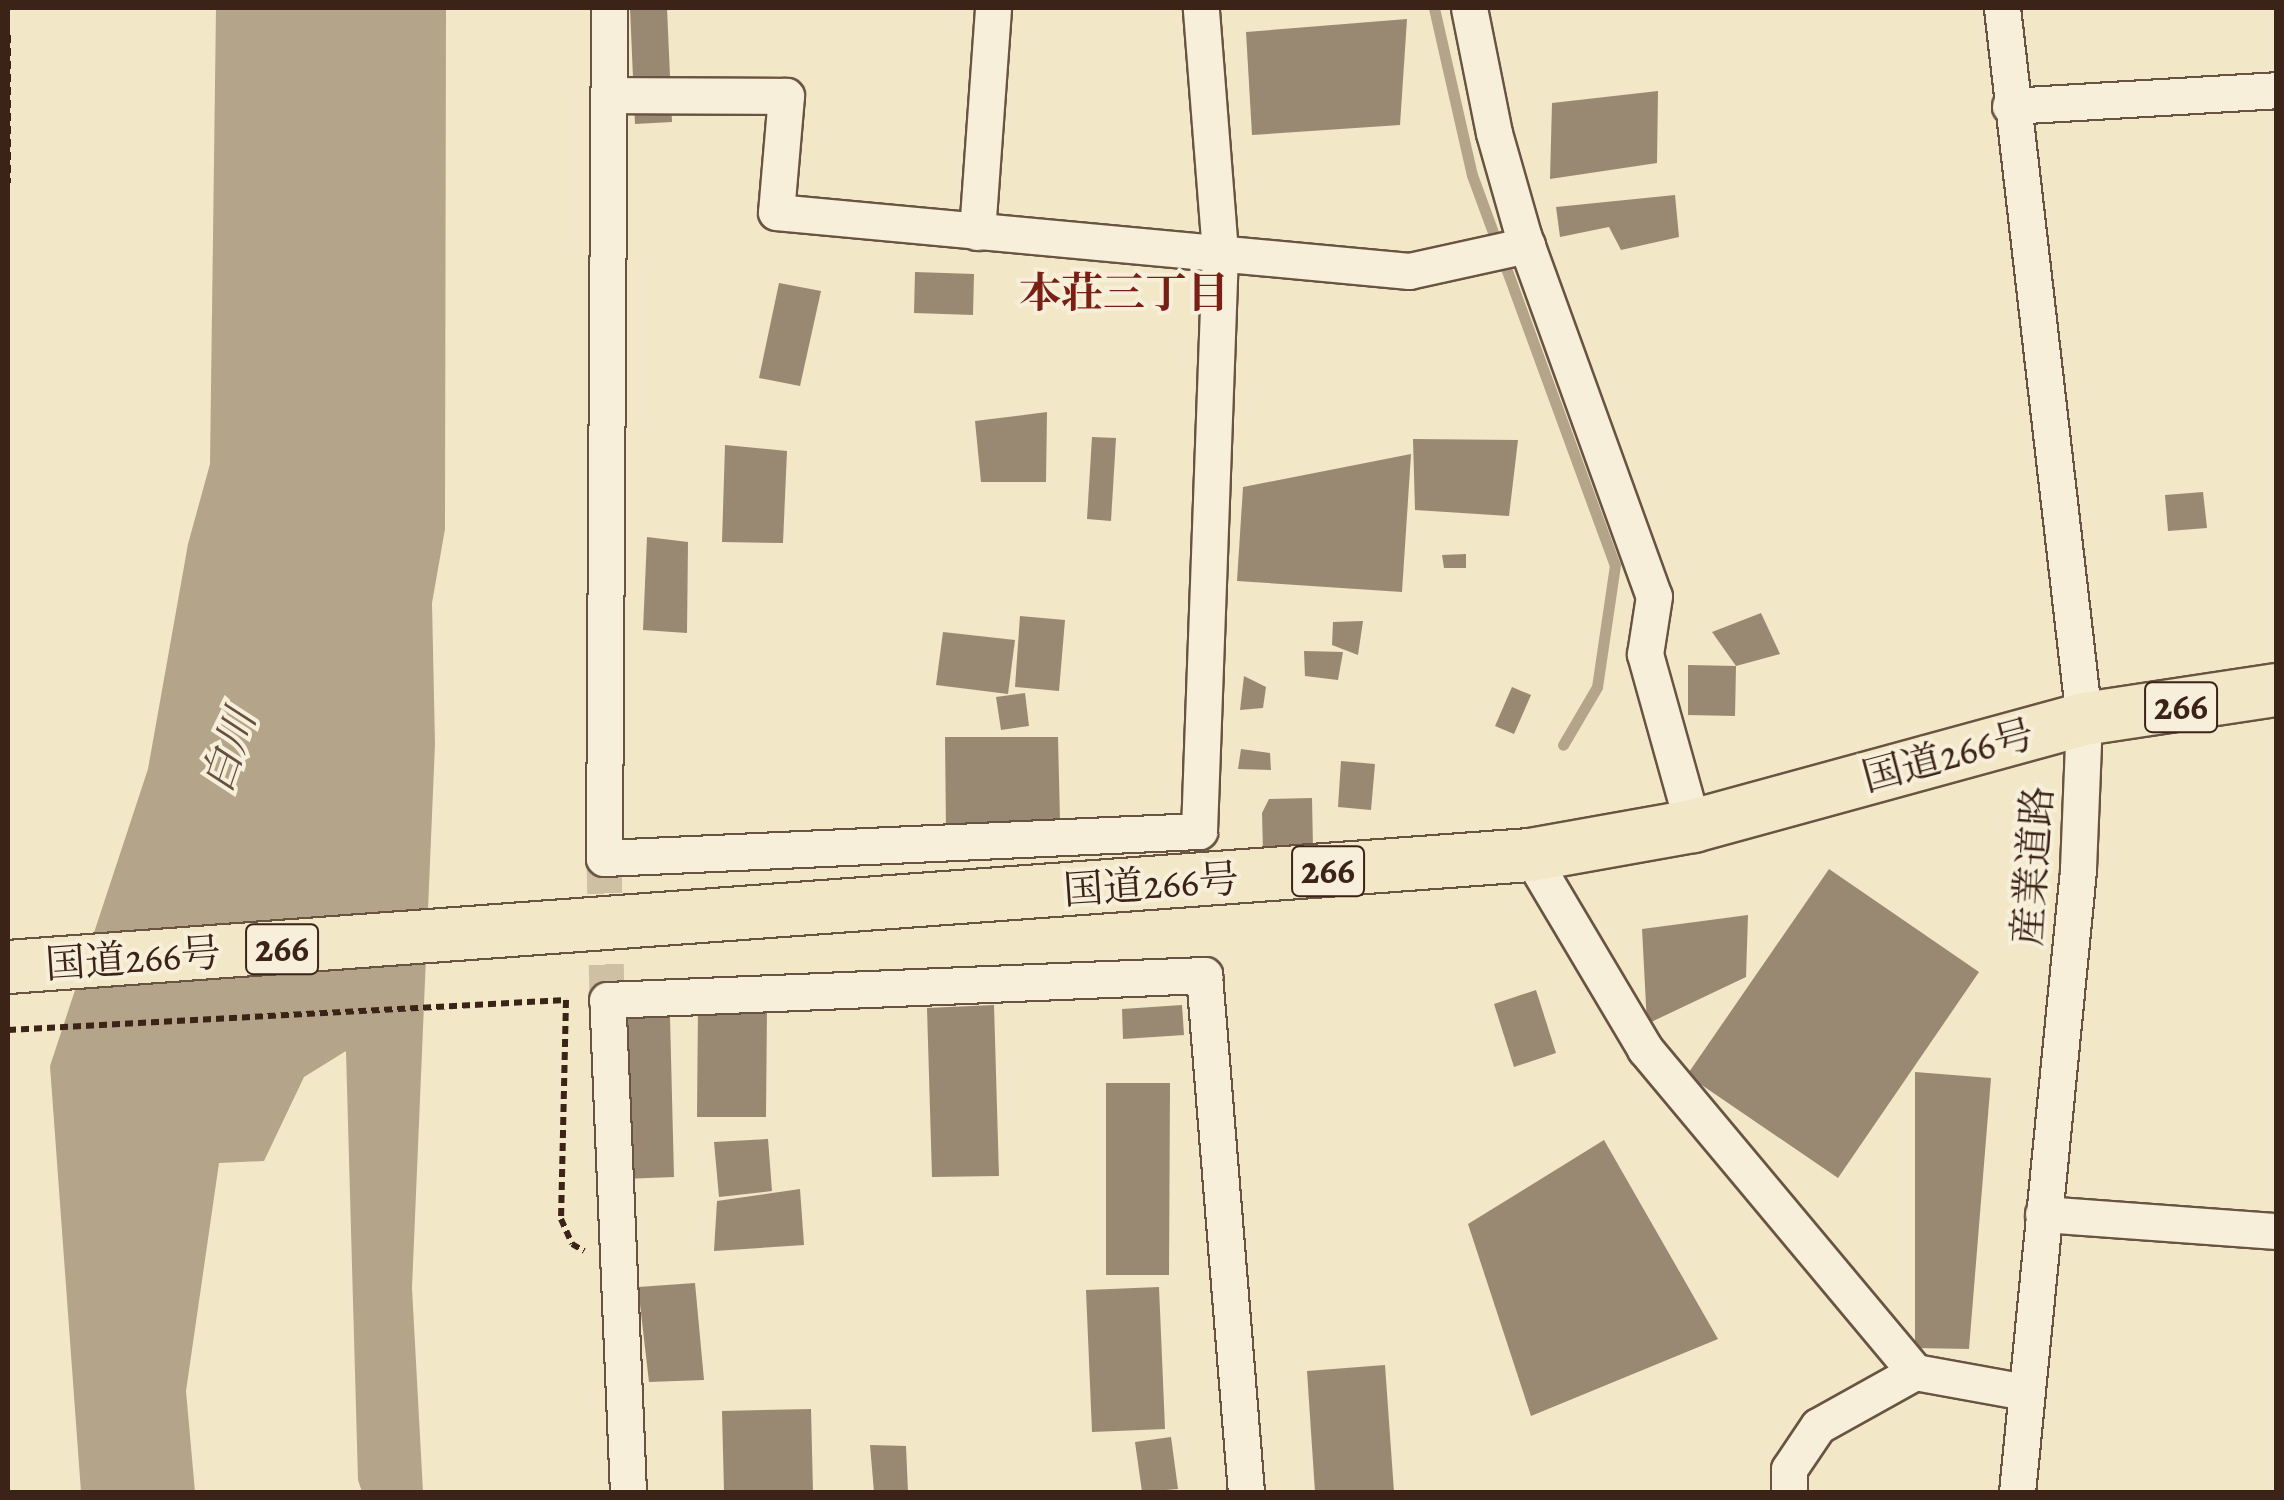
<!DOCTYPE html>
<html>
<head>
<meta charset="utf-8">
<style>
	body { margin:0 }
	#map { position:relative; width:2284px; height:1500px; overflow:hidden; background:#f2e7c6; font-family:Alegreya,"Noto Serif JP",serif }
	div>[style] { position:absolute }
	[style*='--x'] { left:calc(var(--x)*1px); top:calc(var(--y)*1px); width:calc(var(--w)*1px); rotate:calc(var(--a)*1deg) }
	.water>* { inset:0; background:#b4a48a }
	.stream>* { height:11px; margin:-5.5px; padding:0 5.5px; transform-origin:5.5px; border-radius:5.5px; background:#b4a48a }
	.building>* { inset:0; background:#9a8972 }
	.minor-tunnel>* { height:35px; margin-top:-17.5px; transform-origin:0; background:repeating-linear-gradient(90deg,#cdc0a3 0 35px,transparent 0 53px) }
	.path>* { height:6px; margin-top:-3px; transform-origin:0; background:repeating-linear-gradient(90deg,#3b2317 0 8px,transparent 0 13px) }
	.roads { filter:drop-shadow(2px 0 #695443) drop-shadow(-2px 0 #695443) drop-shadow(0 2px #695443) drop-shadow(0 -2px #695443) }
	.minor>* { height:35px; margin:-17.5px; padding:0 17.5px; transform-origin:17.5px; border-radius:17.5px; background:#f7efda }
	.highway>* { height:52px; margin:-26px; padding:0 26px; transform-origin:26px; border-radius:26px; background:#f2e7c6 }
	span { translate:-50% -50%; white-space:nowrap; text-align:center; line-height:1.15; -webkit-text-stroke:8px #f7efda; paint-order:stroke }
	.shield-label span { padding:2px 8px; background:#f7efda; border:2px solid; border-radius:8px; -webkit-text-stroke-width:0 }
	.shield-label { font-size:38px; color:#3b2317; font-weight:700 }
	.street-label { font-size:40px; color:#3b2317 }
	.neighbourhood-label { font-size:42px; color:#7a1f14; font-weight:700 }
	.water-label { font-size:42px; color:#65503f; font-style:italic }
	.frame { position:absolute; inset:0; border:10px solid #3b2317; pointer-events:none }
</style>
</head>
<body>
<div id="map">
	<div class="water">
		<i style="clip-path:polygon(216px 8px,446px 8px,445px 529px,432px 603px,435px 744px,412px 1288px,423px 1492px,362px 1492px,358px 1480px,346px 1051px,304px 1077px,264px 1161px,219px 1163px,186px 1391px,195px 1492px,81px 1492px,50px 1066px,148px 769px,188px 544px,210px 464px)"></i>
	</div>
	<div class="stream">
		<i style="--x:1434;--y:8;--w:171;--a:77.2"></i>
		<i style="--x:1472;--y:175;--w:415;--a:69.9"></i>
		<i style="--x:1615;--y:565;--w:123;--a:98.4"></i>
		<i style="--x:1597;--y:687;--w:67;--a:120.4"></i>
	</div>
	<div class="building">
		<i style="clip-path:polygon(630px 8px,667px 8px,672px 122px,635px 124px)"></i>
		<i style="clip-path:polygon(1407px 19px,1400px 125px,1252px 135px,1246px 32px)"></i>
		<i style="clip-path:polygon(1658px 91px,1657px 163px,1550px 179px,1552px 103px)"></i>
		<i style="clip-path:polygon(1675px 195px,1679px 237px,1621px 250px,1609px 227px,1560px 237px,1556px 207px)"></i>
		<i style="clip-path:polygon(915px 272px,974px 274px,973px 315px,914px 313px)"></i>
		<i style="clip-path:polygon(779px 283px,821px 291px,800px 386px,759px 378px)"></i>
		<i style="clip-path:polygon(1047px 412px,1046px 482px,981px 482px,975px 421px)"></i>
		<i style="clip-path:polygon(1092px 437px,1116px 438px,1111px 521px,1087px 519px)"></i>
		<i style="clip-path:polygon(1413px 439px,1518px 440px,1509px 516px,1415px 510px)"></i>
		<i style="clip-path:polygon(725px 445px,787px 451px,783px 543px,722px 542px)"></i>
		<i style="clip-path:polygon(1411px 454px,1402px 592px,1237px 581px,1243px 487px)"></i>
		<i style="clip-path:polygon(2203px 492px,2207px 528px,2168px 531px,2165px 495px)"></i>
		<i style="clip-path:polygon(647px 537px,688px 542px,687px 633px,643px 630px)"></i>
		<i style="clip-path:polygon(1466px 554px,1466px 568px,1444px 568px,1442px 555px)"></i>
		<i style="clip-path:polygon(1761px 613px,1780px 654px,1736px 666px,1735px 716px,1688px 715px,1688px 665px,1736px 666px,1712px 632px)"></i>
		<i style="clip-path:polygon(1020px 616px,1065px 620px,1059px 691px,1015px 687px)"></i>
		<i style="clip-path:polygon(1363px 621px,1358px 655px,1332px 645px,1333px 622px)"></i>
		<i style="clip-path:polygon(943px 632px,1015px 640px,1008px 694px,936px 685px)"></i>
		<i style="clip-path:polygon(1304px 651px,1343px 652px,1338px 680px,1305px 676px)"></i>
		<i style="clip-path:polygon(1244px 676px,1266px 687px,1263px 708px,1240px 710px)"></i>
		<i style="clip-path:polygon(1512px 687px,1531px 695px,1514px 734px,1495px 726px)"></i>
		<i style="clip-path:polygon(1025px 693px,1029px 726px,1001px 730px,996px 697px)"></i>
		<i style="clip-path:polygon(945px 737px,1058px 737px,1060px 821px,946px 830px)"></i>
		<i style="clip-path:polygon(1241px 749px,1270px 753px,1271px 770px,1238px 769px)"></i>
		<i style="clip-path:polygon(1341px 761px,1375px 764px,1371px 810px,1338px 807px)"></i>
		<i style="clip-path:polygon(1312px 798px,1313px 849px,1263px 851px,1262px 813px,1269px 799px)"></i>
		<i style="clip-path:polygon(1829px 869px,1979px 972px,1838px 1178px,1687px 1075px)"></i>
		<i style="clip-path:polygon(1748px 915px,1746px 977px,1647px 1024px,1642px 929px)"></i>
		<i style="clip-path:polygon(1536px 990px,1556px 1053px,1514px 1067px,1494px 1004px)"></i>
		<i style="clip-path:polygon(698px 1005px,767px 1005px,766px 1117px,697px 1117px)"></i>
		<i style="clip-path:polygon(994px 1005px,999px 1176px,932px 1177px,927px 1008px)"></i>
		<i style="clip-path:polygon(1182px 1005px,1184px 1035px,1123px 1039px,1122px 1009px)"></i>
		<i style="clip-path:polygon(670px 1017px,674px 1177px,623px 1179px,620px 1018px)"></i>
		<i style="clip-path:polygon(1915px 1072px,1991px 1078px,1969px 1349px,1915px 1348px)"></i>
		<i style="clip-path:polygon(1106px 1083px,1170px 1083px,1169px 1275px,1106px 1275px)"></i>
		<i style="clip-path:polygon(768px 1139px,772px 1191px,719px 1197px,714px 1142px)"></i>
		<i style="clip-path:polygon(1604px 1140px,1718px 1339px,1531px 1416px,1468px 1224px)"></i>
		<i style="clip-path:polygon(800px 1189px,804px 1245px,714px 1251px,717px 1201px)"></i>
		<i style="clip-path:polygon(695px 1283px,704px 1380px,649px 1382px,638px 1287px)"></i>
		<i style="clip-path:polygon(1159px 1287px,1165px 1429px,1092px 1432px,1086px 1290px)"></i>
		<i style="clip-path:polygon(1385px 1365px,1394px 1492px,1315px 1492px,1307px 1371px)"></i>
		<i style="clip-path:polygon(811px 1409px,813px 1492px,724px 1492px,722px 1411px)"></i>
		<i style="clip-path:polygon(1171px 1437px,1178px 1489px,1142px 1492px,1135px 1442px)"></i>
		<i style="clip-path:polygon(870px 1445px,906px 1446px,908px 1492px,874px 1492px)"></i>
	</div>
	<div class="minor-tunnel">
		<i style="--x:604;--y:858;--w:142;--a:88.8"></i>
	</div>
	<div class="path">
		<i style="--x:8;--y:35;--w:148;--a:90"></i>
		<i style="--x:8;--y:1030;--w:559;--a:-3.08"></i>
		<i style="--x:566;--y:1000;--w:219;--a:91.3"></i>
		<i style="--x:561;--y:1219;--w:27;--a:66"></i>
		<i style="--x:572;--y:1244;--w:14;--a:30"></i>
	</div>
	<div class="roads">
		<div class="minor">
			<i style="--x:609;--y:8;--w:850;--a:90.34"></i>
			<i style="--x:604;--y:858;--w:596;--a:-2.6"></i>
			<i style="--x:1199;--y:831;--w:579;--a:-87.92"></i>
			<i style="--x:1220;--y:252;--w:245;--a:-94.5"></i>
			<i style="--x:1469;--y:8;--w:127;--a:78.7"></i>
			<i style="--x:1494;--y:133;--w:106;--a:74.1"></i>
			<i style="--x:1523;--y:235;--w:384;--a:70.1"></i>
			<i style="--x:1654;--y:596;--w:59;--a:98.8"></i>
			<i style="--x:1645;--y:654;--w:179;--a:74.4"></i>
			<i style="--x:2002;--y:8;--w:716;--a:83.42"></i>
			<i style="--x:2084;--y:719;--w:151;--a:92.3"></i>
			<i style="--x:2078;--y:870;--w:625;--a:95.6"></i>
			<i style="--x:611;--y:95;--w:175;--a:0.3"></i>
			<i style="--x:786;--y:96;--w:116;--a:94.9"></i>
			<i style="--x:776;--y:212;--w:636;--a:5.32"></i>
			<i style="--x:1409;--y:271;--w:121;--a:-12.4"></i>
			<i style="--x:2010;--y:106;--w:266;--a:-3.4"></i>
			<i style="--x:977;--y:232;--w:225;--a:-85.9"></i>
			<i style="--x:1530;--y:855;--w:226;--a:59.3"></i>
			<i style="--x:1645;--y:1049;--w:421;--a:50.1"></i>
			<i style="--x:2043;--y:1214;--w:234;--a:4.2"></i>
			<i style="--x:628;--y:1492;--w:492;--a:-92.4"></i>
			<i style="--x:607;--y:1000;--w:598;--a:-2.4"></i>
			<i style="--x:1204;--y:975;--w:519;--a:85.36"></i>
			<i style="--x:1789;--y:1492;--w:23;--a:-90"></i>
			<i style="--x:1789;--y:1469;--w:52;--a:-56"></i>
			<i style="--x:1818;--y:1426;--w:111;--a:-29.1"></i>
			<i style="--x:1915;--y:1372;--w:112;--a:10.3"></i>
		</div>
		<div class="highway">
			<i style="--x:8;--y:967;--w:1526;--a:-4.21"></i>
			<i style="--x:1530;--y:855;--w:166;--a:-10.1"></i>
			<i style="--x:1693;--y:826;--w:405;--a:-15.3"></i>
			<i style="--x:2084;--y:719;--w:194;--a:-8.6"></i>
		</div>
	</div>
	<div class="shield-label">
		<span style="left:2181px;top:707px">266</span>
		<span style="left:1328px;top:871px">266</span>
		<span style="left:282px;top:949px">266</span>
	</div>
	<div class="street-label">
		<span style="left:1948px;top:756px;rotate:-15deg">国道266号</span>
		<span style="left:2033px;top:866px;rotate:-86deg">産業道路</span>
		<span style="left:1151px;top:885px;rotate:-4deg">国道266号</span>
		<span style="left:133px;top:959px;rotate:-4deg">国道266号</span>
	</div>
	<div class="neighbourhood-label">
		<span style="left:1124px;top:293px">本荘三丁目</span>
	</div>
	<div class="water-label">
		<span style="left:229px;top:751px;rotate:-71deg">白川</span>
	</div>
	<div class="frame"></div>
</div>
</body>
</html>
